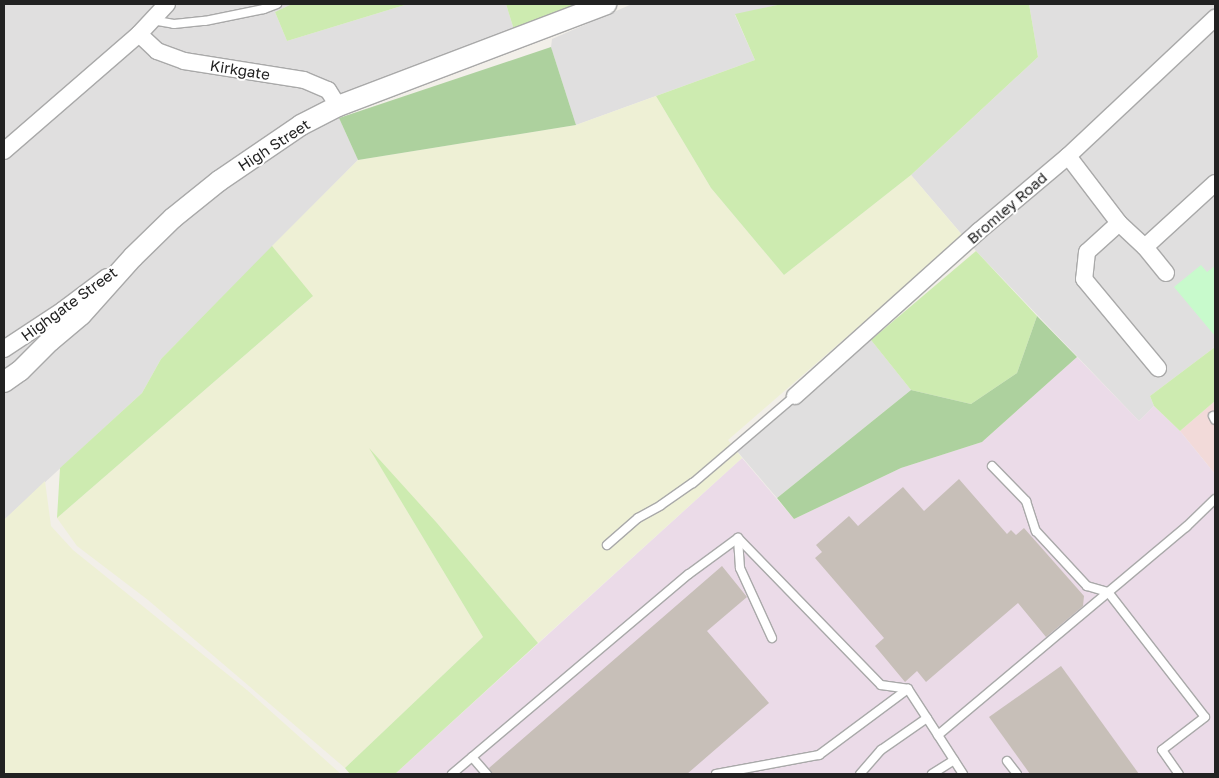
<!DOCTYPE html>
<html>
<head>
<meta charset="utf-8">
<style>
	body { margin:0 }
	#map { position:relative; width:1219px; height:778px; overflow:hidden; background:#f2efe9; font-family:"Golos Text",sans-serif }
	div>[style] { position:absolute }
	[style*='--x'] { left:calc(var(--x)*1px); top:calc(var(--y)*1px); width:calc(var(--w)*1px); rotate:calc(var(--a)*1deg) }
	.residential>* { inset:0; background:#e0dfdf }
	.commercial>* { inset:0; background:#f2dad9 }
	.industrial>* { inset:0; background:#ebdbe8 }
	.farmland>* { inset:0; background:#eef0d5 }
	.grass>* { inset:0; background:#cdebb0 }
	.forest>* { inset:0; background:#add19e }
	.park>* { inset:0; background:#c8facc }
	.building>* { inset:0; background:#c7bfb8 }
	.roads { filter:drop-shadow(1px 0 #a9a9a9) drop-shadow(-1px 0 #a9a9a9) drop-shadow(0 1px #a9a9a9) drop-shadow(0 -1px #a9a9a9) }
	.service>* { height:8px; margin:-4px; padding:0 4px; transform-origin:4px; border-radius:4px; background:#fff }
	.minor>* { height:16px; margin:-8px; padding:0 8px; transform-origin:8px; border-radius:8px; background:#fff }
	.tertiary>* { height:20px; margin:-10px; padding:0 10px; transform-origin:10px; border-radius:10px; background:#fff }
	span { translate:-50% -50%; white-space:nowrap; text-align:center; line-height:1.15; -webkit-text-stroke:4px #fff; paint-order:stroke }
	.street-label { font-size:15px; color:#222 }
	.frame { position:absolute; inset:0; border:5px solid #222; pointer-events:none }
</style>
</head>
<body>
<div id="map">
	<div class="residential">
		<i style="clip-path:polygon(4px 4px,292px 4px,275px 12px,287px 41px,408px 4px,506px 4px,515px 33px,343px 92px,339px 118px,358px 160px,161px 359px,142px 393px,4px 520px)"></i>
		<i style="clip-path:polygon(632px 4px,782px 4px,735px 15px,755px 60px,576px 125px,551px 47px,552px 39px)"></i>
		<i style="clip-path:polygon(1029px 4px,1215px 4px,1215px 347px,1150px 396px,1154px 406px,1139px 421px,976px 251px,911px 175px,1038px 57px)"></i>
		<i style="clip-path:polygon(871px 340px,911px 390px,777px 498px,736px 450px)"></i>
	</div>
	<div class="commercial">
		<i style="clip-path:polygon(1215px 401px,1215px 474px,1180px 431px)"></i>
	</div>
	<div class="industrial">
		<i style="clip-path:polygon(1077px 357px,1139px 421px,1154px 406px,1180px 431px,1215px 474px,1215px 774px,395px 774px,742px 458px,794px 519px,901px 468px,982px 442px)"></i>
	</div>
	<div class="farmland">
		<i style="clip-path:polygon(656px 96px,711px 188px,784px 275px,911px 175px,963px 236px,728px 440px,742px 458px,538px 643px,437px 523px,371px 451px,483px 637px,345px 768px,148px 600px,77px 546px,57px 518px,312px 297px,272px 246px,358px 160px,576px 125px)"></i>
		<i style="clip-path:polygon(45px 481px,51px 526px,73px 550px,247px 690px,341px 774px,4px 774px,4px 520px)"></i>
	</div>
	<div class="grass">
		<i style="clip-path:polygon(292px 4px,408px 4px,287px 41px,275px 12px)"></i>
		<i style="clip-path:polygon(506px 4px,585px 4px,515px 33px)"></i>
		<i style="clip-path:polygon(782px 4px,1029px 4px,1038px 57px,911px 175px,784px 275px,711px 188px,656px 96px,755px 60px,735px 14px)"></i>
		<i style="clip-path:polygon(272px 246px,313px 296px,57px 518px,60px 468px,142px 393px,161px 359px)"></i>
		<i style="clip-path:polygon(976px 251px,1037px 316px,1017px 373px,971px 404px,911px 390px,871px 340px)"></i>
		<i style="clip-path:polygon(1215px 347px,1215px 401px,1180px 431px,1154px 406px,1150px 396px)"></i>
		<i style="clip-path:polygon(369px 448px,437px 523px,538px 643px,395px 774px,350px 774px,345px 768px,483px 637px)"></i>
	</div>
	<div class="forest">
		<i style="clip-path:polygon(551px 47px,576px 125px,358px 160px,339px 118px)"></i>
		<i style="clip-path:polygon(1037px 316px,1077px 357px,982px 442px,901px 468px,794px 519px,777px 498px,911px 390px,971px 404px,1017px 373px)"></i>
	</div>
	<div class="park">
		<i style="clip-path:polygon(1201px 265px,1207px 272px,1215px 266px,1215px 336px,1174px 287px)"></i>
	</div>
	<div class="building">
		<i style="clip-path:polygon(959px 479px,1007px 534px,1011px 530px,1016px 535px,1024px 528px,1084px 596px,1083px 606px,1046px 637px,1018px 603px,926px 682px,917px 671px,905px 682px,875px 646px,884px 638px,815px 558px,822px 552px,816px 545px,849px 516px,858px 526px,903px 487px,924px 511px)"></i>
		<i style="clip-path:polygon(722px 566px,747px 597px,707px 631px,769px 703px,687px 774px,492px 774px,489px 768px)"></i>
		<i style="clip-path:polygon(1061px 666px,1139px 774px,1030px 774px,989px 717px)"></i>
	</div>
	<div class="roads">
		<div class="service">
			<i style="--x:152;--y:20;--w:22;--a:10"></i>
			<i style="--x:174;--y:24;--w:31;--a:-6"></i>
			<i style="--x:205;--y:21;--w:60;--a:-11.5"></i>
			<i style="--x:264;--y:9;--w:14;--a:-21"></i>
			<i style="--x:1213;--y:416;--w:4;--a:63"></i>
			<i style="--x:992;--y:466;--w:49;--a:45.8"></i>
			<i style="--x:1026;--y:501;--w:32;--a:72"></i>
			<i style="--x:1036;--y:531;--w:75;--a:47.2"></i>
			<i style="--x:1087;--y:586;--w:22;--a:16"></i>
			<i style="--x:1108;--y:592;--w:158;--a:52.2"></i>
			<i style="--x:1205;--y:717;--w:54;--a:142.5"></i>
			<i style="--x:1162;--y:750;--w:29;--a:55"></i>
			<i style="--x:607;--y:545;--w:41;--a:-41.1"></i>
			<i style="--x:638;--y:518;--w:26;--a:-29"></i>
			<i style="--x:661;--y:505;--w:39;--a:-35"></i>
			<i style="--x:693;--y:483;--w:134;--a:-40.5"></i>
			<i style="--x:772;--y:638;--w:77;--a:-114.6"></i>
			<i style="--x:740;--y:568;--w:30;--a:-94"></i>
			<i style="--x:738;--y:538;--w:205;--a:45.8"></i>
			<i style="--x:881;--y:685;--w:27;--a:8"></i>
			<i style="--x:908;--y:689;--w:55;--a:56.9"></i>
			<i style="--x:472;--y:757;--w:23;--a:49"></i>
			<i style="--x:1007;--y:761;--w:16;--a:52"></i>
			<i style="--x:452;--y:774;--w:310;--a:-40.2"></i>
			<i style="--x:689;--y:574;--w:61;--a:-36.3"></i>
			<i style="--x:716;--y:774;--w:105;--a:-10.5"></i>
			<i style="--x:819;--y:755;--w:111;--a:-36.6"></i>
			<i style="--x:860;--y:774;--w:32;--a:-49"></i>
			<i style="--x:881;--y:750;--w:56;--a:-34.8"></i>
			<i style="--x:932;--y:774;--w:26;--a:-32"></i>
			<i style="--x:963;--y:774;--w:46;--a:-122.7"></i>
			<i style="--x:938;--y:735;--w:324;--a:-40"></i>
			<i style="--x:1186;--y:527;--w:40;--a:-44"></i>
		</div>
		<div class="minor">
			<i style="--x:139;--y:34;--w:25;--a:43"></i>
			<i style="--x:157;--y:51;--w:29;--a:20"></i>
			<i style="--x:184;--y:61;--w:121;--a:9"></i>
			<i style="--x:304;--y:80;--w:26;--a:23"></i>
			<i style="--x:328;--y:90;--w:19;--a:58"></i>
			<i style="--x:4;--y:151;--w:179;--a:-40.9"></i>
			<i style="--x:139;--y:34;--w:41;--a:-47"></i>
			<i style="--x:1068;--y:156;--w:84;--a:52.7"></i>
			<i style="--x:1119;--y:223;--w:35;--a:43"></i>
			<i style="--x:1119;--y:223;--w:43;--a:137.8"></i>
			<i style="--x:1087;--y:252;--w:27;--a:96"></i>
			<i style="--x:1084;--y:279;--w:116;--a:50.3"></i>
			<i style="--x:1166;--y:273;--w:33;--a:-129"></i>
			<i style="--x:1145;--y:247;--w:95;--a:-42.4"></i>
			<i style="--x:4;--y:349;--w:71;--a:-33.5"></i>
			<i style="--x:63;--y:310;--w:55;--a:-36.9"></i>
			<i style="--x:795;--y:396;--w:247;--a:-41.9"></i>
			<i style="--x:979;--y:231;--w:116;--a:-40.1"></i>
			<i style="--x:1068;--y:156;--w:202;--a:-43.2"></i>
		</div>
		<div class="tertiary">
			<i style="--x:4;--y:382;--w:19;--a:-35"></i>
			<i style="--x:20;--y:371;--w:42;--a:-45"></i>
			<i style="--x:50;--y:341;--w:40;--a:-40"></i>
			<i style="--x:81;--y:315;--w:78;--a:-48.1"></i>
			<i style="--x:133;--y:257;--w:56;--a:-44.3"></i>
			<i style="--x:173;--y:218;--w:59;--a:-38.8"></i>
			<i style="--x:219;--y:181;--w:99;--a:-34.3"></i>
			<i style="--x:301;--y:125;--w:42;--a:-27.2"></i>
			<i style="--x:338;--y:106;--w:287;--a:-20.8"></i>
		</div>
	</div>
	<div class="street-label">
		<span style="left:240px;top:70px;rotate:9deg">Kirkgate</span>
		<span style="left:274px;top:145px;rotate:-33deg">High Street</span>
		<span style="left:1007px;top:208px;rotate:-41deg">Bromley Road</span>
		<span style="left:69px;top:304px;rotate:-36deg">Highgate Street</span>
	</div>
	<div class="frame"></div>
</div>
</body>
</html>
